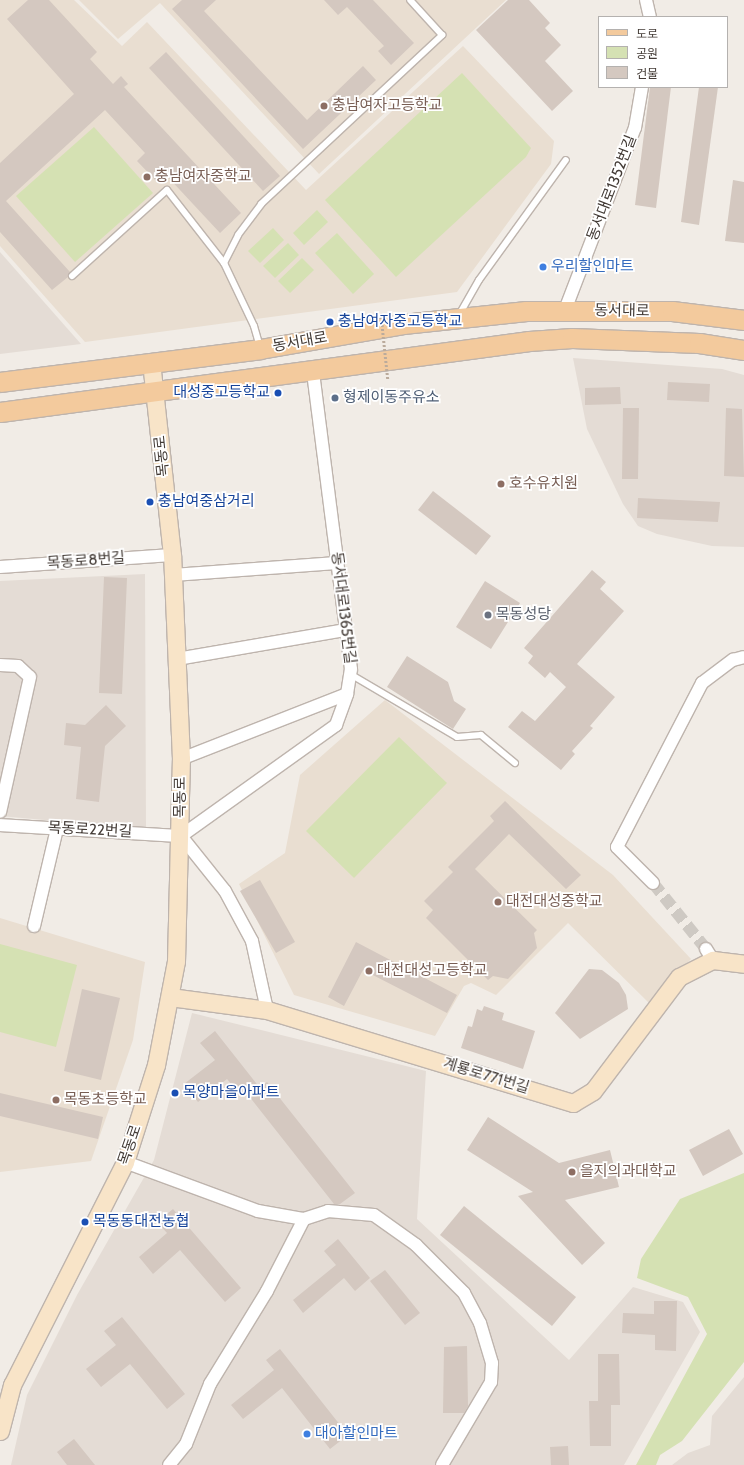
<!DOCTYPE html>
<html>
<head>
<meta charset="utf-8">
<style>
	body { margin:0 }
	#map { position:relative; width:744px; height:1465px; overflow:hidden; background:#f1ece6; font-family:Cabin,"Noto Sans KR",sans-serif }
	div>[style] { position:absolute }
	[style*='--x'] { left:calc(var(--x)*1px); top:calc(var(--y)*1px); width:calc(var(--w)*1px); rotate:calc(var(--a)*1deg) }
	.residential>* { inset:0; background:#e4dcd5 }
	.education>* { inset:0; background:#e9ded1 }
	.green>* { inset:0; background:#d5e1b3 }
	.building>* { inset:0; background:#d4c8c0 }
	.street-tunnel>* { height:12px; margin-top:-6px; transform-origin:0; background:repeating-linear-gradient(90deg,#cec9c3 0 12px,transparent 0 18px) }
	.roads { filter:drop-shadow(1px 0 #beb4ad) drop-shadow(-1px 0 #beb4ad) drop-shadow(0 1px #beb4ad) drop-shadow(0 -1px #beb4ad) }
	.lane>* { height:6px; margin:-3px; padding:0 3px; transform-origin:3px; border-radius:3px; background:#fff }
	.street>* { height:12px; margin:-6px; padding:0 6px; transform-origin:6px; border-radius:6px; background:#fff }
	.secondary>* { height:17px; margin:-8.5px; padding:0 8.5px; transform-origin:8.5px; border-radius:8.5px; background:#f8e4c8 }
	.primary>* { height:19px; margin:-9.5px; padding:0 9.5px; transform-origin:9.5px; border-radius:9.5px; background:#f3ca9d }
	.path-bridge>* { height:2.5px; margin-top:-1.25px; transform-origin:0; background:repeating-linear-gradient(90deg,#bbab9c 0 2px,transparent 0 4px) }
	.dots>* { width:11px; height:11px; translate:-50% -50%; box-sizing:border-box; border:2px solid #fff; border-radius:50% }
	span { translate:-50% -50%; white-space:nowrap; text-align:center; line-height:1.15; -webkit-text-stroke:3.5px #fff; paint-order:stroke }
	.education-label { font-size:15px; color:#785e54 }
	.left { translate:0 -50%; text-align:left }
	.street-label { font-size:15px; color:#433b36 }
	.shop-label { font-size:15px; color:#366cbe }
	.transit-label { font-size:15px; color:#164399 }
	.right { translate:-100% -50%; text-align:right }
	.service-label { font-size:15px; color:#4e5e75 }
	.worship-label { font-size:15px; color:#5b616d }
	.legend { position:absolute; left:598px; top:16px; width:130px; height:72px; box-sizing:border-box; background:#fff; border:1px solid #b4b1af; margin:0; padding:5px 7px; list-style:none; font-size:12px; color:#433b36 }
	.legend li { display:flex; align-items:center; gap:8px; height:20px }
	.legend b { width:20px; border:1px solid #b4b1af }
</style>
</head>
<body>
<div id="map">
	<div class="residential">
		<i style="clip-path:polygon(0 252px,81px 344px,0 354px)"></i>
		<i style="clip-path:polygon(573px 358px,722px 369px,744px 375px,744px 547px,712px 546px,657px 534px,638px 526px,623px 504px,587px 429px)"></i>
		<i style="clip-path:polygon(145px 574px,146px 829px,0 816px,0 581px)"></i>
		<i style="clip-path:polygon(192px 1013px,426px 1071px,417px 1219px,569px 1360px,633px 1287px,683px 1302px,700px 1332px,624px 1465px,11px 1465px,27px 1395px,77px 1295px,154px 1160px)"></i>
		<i style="clip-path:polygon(744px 1377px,744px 1465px,672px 1465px,688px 1453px,710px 1445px,712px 1416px)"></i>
	</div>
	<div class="education">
		<i style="clip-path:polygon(0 0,74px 0,122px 46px,147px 22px,306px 190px,463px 46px,554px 141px,551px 164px,457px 292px,85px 342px,0 246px)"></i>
		<i style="clip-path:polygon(79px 0,506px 0,319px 174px,160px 3px,118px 39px)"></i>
		<i style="clip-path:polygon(385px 700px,613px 875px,691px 959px,650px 1004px,568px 923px,496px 995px,471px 983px,464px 986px,435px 1036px,294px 995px,239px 884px,285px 853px,300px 775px)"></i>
		<i style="clip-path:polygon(0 918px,145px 962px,133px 1040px,91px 1161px,0 1172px)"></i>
	</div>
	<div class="green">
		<i style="clip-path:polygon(462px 73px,531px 148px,526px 157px,396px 277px,325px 200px)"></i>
		<i style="clip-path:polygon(94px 127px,153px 193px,75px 262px,16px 196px)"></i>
		<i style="clip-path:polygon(317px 210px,328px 222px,304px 245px,293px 233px)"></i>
		<i style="clip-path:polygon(273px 228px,284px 240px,260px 263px,248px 251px)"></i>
		<i style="clip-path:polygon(337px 233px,374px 274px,353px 294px,315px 253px)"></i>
		<i style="clip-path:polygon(288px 243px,299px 255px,275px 278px,263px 266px)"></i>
		<i style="clip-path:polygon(302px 258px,314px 270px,290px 293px,278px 281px)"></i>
		<i style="clip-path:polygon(399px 737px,447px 783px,354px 878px,306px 831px)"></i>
		<i style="clip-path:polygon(0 944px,77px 965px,56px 1047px,0 1032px)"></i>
		<i style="clip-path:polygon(744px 1173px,744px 1362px,682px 1441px,660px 1455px,656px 1465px,636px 1465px,707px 1334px,688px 1297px,637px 1278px,641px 1259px,680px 1199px)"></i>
	</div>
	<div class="building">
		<i style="clip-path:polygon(28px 0,49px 0,97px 52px,90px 59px,113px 84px,121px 76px,128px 84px,124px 87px,241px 213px,220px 233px,166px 175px,158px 183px,137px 161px,145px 153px,105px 110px,6px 201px,70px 272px,68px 277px,52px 290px,0 232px,0 163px,74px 94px,7px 19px)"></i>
		<i style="clip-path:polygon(182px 0,216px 0,204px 11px,307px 120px,363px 66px,376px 80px,303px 149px,172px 9px)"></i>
		<i style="clip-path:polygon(324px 0,373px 0,414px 43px,391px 65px,378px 51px,384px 46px,347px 7px,338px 15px)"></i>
		<i style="clip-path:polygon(508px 0,529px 0,550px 23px,545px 28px,561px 45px,545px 61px,573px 91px,552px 111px,476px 30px)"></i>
		<i style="clip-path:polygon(166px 52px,280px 176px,263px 191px,149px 68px)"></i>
		<i style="clip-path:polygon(650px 87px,671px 87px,656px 208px,635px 205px)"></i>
		<i style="clip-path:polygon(699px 87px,718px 87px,699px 225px,681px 222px)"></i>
		<i style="clip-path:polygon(733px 180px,744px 182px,744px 243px,725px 241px)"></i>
		<i style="clip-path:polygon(668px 382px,710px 384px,709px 402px,667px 400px)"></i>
		<i style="clip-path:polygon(620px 387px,621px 404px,585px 405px,585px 388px)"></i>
		<i style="clip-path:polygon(623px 408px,639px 408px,638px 479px,622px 479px)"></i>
		<i style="clip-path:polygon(726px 408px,742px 409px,744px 477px,724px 476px)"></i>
		<i style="clip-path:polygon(433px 491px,491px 536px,476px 555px,418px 510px)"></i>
		<i style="clip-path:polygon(638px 498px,720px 502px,718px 522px,637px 518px)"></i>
		<i style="clip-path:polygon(592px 570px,606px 582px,600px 589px,624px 611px,577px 664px,615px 697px,590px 726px,593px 728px,572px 751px,575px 754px,561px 770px,508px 727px,522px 711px,535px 721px,566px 687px,550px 672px,545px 678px,528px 663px,533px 656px,524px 648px)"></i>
		<i style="clip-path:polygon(104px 577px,127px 578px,122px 694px,99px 693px)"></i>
		<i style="clip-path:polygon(485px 581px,520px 603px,491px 649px,456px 627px)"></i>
		<i style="clip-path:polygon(407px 656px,448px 682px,454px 701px,466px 709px,453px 729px,387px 687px)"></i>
		<i style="clip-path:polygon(106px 705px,126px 726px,105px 746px,99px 802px,76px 799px,81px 747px,64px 745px,66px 723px,85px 725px)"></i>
		<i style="clip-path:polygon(505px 801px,581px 875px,566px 889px,509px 834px,475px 869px,537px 930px,534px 933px,537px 948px,508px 979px,493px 976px,488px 980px,426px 918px,433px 910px,424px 901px,453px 872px,448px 867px,494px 821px,490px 816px)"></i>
		<i style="clip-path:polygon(260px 880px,295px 942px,276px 953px,240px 891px)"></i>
		<i style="clip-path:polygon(356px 942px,457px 995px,447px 1013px,363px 970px,344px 1006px,328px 997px)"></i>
		<i style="clip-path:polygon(589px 969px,602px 970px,619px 983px,626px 995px,628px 1009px,580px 1039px,555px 1013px)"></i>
		<i style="clip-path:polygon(82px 989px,120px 998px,101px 1080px,64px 1071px)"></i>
		<i style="clip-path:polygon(484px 1006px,504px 1013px,502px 1020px,535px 1031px,523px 1069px,461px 1048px,468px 1026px,472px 1027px,477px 1009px,482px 1011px)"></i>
		<i style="clip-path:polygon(215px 1031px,260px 1088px,267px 1082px,355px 1193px,340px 1204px,334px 1204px,241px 1086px,236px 1090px,227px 1079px,198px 1102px,184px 1084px,215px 1060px,200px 1043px)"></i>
		<i style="clip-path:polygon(0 1093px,103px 1117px,98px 1139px,0 1116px)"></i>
		<i style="clip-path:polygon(488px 1117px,559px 1163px,610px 1150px,619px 1187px,565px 1200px,605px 1243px,582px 1265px,518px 1196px,533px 1192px,467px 1150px)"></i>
		<i style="clip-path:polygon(729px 1129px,743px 1154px,703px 1176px,689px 1150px)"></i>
		<i style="clip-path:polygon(464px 1206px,576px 1297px,552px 1326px,440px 1235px)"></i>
		<i style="clip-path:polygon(173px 1209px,241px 1288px,225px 1302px,180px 1250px,153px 1274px,139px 1257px,167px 1233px,157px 1222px)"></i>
		<i style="clip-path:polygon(338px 1239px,370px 1278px,355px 1291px,344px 1278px,303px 1313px,293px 1300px,336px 1265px,324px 1251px)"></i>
		<i style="clip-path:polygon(385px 1270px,420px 1313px,405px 1325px,370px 1281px)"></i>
		<i style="clip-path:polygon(654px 1301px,677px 1301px,676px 1351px,655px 1350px,655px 1335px,622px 1333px,623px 1313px,654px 1314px)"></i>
		<i style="clip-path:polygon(122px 1317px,185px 1394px,167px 1409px,130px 1364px,101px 1387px,86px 1369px,116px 1345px,104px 1331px)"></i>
		<i style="clip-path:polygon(467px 1346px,468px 1406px,464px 1413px,443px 1413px,444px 1347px)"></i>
		<i style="clip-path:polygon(280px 1349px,348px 1435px,330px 1449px,282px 1388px,243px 1419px,231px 1405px,274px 1370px,266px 1360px)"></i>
		<i style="clip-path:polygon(598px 1354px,619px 1354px,620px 1405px,611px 1405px,611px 1446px,590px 1446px,589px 1401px,598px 1401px)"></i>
		<i style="clip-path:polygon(74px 1439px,95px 1465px,67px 1465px,57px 1452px)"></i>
		<i style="clip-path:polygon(568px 1446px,569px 1465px,551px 1465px,550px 1447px)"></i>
	</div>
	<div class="street-tunnel">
		<i style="--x:653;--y:883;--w:85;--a:51.2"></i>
	</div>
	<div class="roads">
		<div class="lane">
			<i style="--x:72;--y:276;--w:128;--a:-42.2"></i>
			<i style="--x:167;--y:190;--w:93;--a:52"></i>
			<i style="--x:459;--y:315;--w:40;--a:-60.3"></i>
			<i style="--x:479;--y:280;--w:148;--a:-54.1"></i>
			<i style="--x:260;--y:347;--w:22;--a:-106"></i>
			<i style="--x:254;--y:326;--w:70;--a:-115.5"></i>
			<i style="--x:224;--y:263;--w:31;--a:-63"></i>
			<i style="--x:238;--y:235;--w:39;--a:-53"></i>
			<i style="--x:261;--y:204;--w:248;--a:-43"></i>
			<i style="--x:442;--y:35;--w:47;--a:-132.4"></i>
			<i style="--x:350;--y:674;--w:124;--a:30.5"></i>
			<i style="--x:457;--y:737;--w:24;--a:-5"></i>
			<i style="--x:481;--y:735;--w:44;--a:39.5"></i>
		</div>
		<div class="street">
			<i style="--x:646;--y:0;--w:17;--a:77"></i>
			<i style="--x:565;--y:310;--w:195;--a:-69"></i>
			<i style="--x:635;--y:128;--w:42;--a:-80.3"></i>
			<i style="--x:0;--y:567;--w:172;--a:-4"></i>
			<i style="--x:173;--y:575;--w:164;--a:-4.2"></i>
			<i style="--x:177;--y:659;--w:170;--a:-9.8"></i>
			<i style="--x:0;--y:665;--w:18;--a:3"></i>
			<i style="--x:18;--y:666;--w:16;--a:43"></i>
			<i style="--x:30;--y:677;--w:138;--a:102.5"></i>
			<i style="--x:181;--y:759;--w:178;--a:-21.4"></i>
			<i style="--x:0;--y:825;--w:181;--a:3.5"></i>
			<i style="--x:181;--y:836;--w:191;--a:-35.6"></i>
			<i style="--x:336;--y:725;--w:33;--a:-70"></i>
			<i style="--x:347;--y:694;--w:25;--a:-81"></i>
			<i style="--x:351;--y:669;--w:300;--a:-97.3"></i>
			<i style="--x:181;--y:836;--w:70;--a:51.3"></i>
			<i style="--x:225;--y:891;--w:57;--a:61.6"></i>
			<i style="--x:252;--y:941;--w:71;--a:77.7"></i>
			<i style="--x:653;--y:883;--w:51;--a:-135"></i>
			<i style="--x:617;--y:847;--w:185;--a:-62.6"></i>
			<i style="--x:702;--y:683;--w:39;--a:-37"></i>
			<i style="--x:733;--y:660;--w:11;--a:-15"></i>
			<i style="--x:34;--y:926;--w:100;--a:-76.7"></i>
			<i style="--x:706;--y:949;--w:13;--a:58"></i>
			<i style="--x:125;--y:1162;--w:142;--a:20.2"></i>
			<i style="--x:258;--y:1211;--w:47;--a:9.9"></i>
			<i style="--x:304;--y:1219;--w:25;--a:-18"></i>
			<i style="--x:328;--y:1211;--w:46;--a:5"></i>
			<i style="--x:374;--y:1215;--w:52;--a:35.5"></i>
			<i style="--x:416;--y:1245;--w:68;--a:45"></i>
			<i style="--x:464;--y:1293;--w:34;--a:62"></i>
			<i style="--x:480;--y:1323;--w:42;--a:73.3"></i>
			<i style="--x:492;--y:1363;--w:19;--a:93"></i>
			<i style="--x:491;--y:1382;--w:96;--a:120.6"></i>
			<i style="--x:169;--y:1465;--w:27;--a:-51"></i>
			<i style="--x:186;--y:1444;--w:65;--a:-68.2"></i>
			<i style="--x:210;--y:1384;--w:109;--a:-58.5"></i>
			<i style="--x:267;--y:1291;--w:81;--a:-62.8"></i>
		</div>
		<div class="secondary">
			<i style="--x:170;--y:997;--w:98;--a:7.6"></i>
			<i style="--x:267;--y:1010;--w:320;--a:16.9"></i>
			<i style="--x:573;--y:1103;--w:23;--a:-31"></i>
			<i style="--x:593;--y:1091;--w:143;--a:-53"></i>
			<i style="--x:679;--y:977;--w:38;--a:-27"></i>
			<i style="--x:713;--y:960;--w:31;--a:7"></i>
			<i style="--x:0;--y:1431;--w:48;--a:-75.4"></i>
			<i style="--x:12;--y:1385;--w:250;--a:-63.1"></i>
			<i style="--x:125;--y:1162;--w:102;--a:-72.3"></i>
			<i style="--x:156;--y:1065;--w:106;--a:-79.1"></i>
			<i style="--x:176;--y:961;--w:202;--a:-88.6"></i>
			<i style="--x:181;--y:759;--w:204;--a:-92.5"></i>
			<i style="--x:172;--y:555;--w:194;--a:-96.2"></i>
		</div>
		<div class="primary">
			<i style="--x:0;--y:382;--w:262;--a:-7.2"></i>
			<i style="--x:260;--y:349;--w:145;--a:-9.9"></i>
			<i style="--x:403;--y:324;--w:124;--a:-6"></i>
			<i style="--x:526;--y:311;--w:146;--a:0"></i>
			<i style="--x:672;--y:311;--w:73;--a:7.1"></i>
			<i style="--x:0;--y:412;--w:534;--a:-7.64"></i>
			<i style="--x:529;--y:341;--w:43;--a:-4"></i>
			<i style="--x:572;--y:338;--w:127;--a:2.3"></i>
			<i style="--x:699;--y:343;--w:46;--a:8.8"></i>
		</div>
	</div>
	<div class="path-bridge">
		<i style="--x:381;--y:313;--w:67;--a:84"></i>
	</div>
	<div class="dots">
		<i style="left:324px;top:106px;background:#8d6e63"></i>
		<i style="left:147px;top:177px;background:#8d6e63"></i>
		<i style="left:543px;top:267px;background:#3f7fe0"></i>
		<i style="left:330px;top:322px;background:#1a4fb4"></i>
		<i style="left:278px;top:393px;background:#1a4fb4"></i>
		<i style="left:335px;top:398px;background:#5c6f8a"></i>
		<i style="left:501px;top:484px;background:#8d6e63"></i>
		<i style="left:150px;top:502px;background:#1a4fb4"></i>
		<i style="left:488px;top:615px;background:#6b7280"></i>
		<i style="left:498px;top:902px;background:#8d6e63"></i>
		<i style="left:369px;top:971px;background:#8d6e63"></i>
		<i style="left:175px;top:1093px;background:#1a4fb4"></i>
		<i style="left:56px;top:1100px;background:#8d6e63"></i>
		<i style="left:572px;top:1172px;background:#8d6e63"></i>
		<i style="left:85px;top:1222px;background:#1a4fb4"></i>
		<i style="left:307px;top:1434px;background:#3f7fe0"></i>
	</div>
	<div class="education-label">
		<span class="left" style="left:332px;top:106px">충남여자고등학교</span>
		<span class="left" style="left:155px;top:177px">충남여자중학교</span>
		<span class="left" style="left:509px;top:484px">호수유치원</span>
		<span class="left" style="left:506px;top:902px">대전대성중학교</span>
		<span class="left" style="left:377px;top:971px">대전대성고등학교</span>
		<span class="left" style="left:64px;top:1100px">목동초등학교</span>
		<span class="left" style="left:580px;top:1172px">을지의과대학교</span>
	</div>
	<div class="street-label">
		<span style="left:612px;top:188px;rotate:-69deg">동서대로1352번길</span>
		<span style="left:622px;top:311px;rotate:1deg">동서대로</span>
		<span style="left:300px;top:342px;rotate:-10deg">동서대로</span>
		<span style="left:162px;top:456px;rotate:-96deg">목동로</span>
		<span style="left:86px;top:561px;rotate:-4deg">목동로8번길</span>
		<span style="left:343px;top:608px;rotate:83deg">동서대로1365번길</span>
		<span style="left:181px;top:797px;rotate:-90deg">목동로</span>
		<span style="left:90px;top:830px;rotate:3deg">목동로22번길</span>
		<span style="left:486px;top:1076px;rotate:17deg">계룡로771번길</span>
		<span style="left:130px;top:1145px;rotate:-71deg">목동로</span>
	</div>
	<div class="shop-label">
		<span class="left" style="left:551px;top:267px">우리할인마트</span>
		<span class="left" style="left:315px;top:1434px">대아할인마트</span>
	</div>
	<div class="transit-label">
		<span class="left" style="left:338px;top:322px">충남여자중고등학교</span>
		<span class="right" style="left:270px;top:393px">대성중고등학교</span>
		<span class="left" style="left:158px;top:502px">충남여중삼거리</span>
		<span class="left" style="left:183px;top:1093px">목양마을아파트</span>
		<span class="left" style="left:93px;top:1222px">목동동대전농협</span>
	</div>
	<div class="service-label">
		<span class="left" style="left:343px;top:398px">형제이동주유소</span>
	</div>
	<div class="worship-label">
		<span class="left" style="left:496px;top:615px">목동성당</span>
	</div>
	<ul class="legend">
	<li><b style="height:5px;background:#f3ca9d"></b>도로</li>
	<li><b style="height:11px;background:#d5e1b3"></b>공원</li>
	<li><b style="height:11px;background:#d4c8c0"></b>건물</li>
	</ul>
</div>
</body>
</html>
